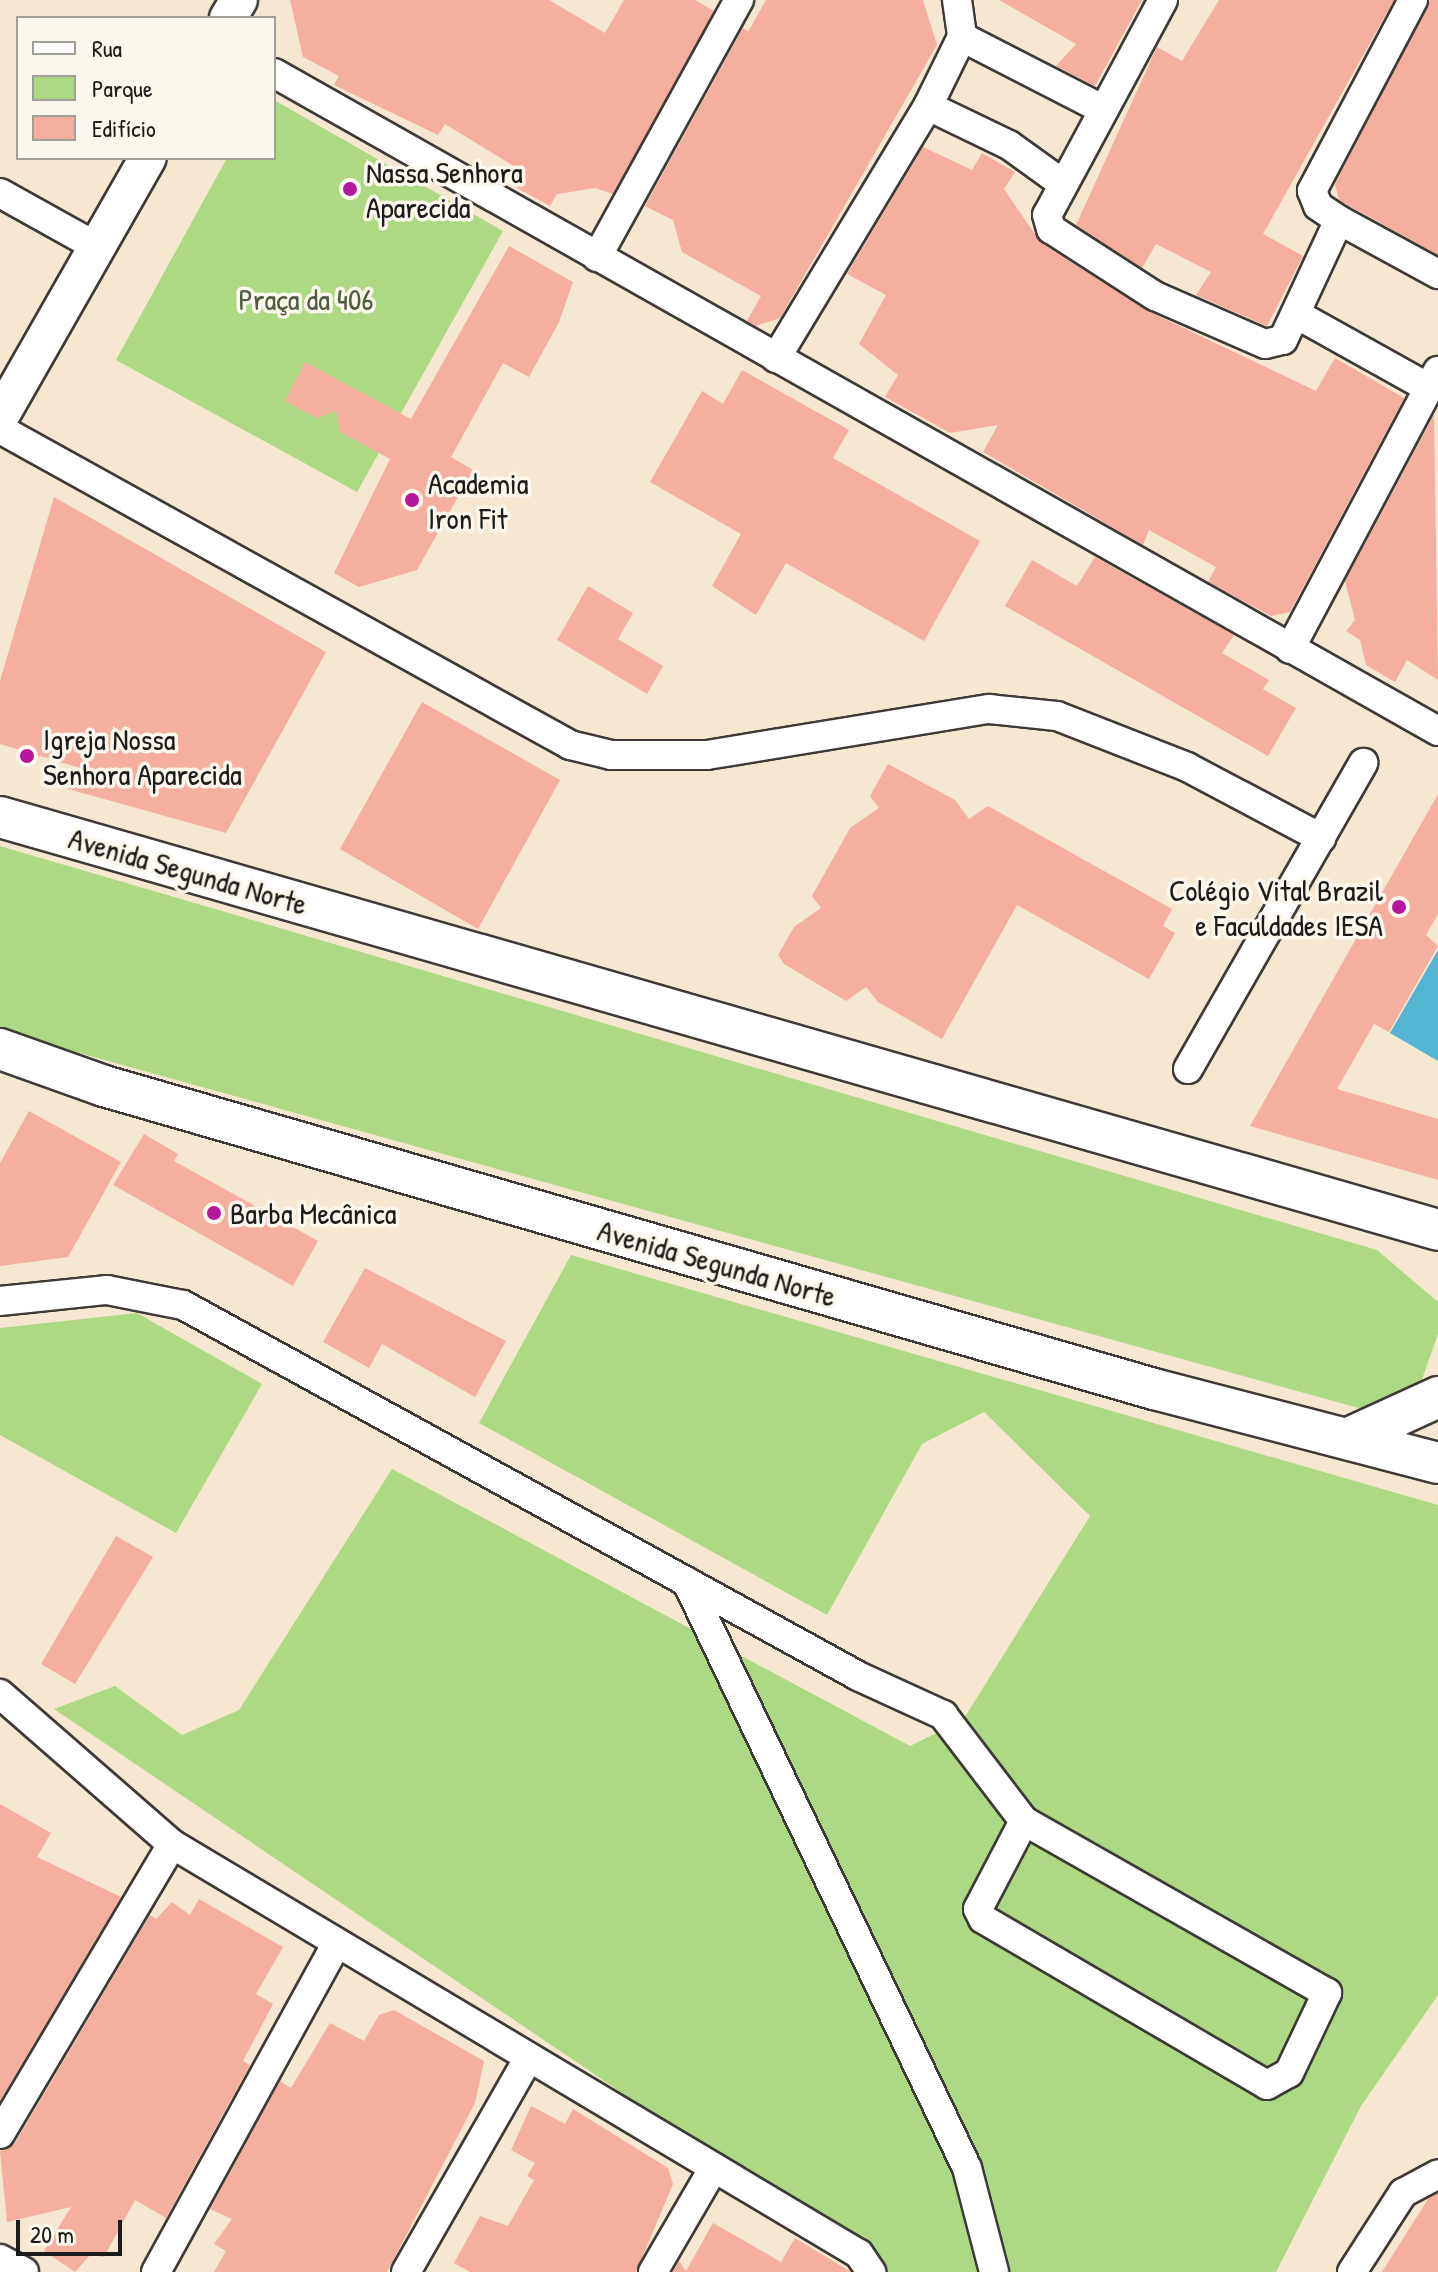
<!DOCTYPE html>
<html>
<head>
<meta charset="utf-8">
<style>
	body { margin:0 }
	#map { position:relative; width:1438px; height:2272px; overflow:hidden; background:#f6e7d0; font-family:"Patrick Hand",sans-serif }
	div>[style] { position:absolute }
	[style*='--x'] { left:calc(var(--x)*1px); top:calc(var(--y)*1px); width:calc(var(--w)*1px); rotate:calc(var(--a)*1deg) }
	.green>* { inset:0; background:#aed984 }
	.water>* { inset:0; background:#54b5d3 }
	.building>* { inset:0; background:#f4af9e }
	.roads { filter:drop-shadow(2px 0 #3d3a37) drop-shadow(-2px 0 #3d3a37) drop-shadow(0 2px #3d3a37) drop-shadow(0 -2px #3d3a37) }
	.minor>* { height:28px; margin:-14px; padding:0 14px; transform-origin:14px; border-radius:14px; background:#fff }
	.tertiary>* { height:36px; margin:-18px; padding:0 18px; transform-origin:18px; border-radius:18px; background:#fff }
	.secondary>* { height:40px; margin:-20px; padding:0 20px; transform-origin:20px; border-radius:20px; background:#fff }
	.dots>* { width:22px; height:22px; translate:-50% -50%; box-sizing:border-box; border:4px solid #fbf7ec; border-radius:50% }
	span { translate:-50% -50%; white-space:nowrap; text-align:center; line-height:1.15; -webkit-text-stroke:7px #fbf7ec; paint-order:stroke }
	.poi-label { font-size:30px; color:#1c1c1c }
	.left { translate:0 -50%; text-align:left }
	.right { translate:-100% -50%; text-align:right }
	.park-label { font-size:30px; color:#4f5e40 }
	.street-label { font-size:30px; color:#1c1c1c }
	.legend { position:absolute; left:16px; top:16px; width:260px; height:144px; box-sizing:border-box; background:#fbf7ec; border:2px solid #a29f99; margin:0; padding:10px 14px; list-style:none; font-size:24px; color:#1c1c1c }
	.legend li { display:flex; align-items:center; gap:16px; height:40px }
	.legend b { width:40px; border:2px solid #a29f99 }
	.scale { position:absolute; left:16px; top:2220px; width:106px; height:36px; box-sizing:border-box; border:4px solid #1c1c1c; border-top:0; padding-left:10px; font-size:24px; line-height:28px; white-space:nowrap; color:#1c1c1c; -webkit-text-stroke:6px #fbf7ec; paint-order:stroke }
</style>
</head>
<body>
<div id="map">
	<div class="green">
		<i style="clip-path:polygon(274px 100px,503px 231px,357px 492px,116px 360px,227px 158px,274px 158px)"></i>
		<i style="clip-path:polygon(0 846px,1377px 1250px,1438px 1302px,1438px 1334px,1420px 1385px,1362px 1409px,0 1031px)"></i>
		<i style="clip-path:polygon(571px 1255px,1438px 1505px,1438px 1995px,1361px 2106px,1276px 2272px,887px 2272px,54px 1709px,115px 1686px,182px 1735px,239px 1710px,392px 1469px,910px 1746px,963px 1720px,1090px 1516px,984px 1412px,922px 1444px,827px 1615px,479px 1423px)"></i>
		<i style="clip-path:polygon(137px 1313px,262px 1384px,176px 1533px,0 1435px,0 1328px)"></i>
	</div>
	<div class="water">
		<i style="clip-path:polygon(1438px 950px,1438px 1061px,1390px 1033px)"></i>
	</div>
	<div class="building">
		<i style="clip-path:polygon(290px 0,549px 0,605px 33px,624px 0,695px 0,714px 11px,613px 194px,595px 188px,557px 194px,550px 206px,517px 188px,525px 173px,445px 124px,438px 135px,334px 85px,339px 76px,303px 57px)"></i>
		<i style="clip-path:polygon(766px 0,923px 0,937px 45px,780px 318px,756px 326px,747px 321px,761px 296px,682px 252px,673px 220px,645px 206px,743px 28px,748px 32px)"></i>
		<i style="clip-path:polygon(999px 0,1142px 0,1095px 86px,1056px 66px,1076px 44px)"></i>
		<i style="clip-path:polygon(1219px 0,1394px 0,1263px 234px,1303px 256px,1267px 326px,1196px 295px,1211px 272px,1156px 244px,1142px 268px,1076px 225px,1157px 47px,1182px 61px)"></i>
		<i style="clip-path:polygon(1430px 0,1438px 0,1438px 255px,1339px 200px,1335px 184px)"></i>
		<i style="clip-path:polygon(923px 147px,972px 170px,982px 153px,1015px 172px,1004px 189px,1041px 243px,1148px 311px,1316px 391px,1335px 358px,1404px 398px,1290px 612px,1271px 616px,1208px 582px,1216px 567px,1149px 530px,1143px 545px,983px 452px,998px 425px,950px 433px,885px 397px,898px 375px,859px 344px,886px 295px,847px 274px)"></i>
		<i style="clip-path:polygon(509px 246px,573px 282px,559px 322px,529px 377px,503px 363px,451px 457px,473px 470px,417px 570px,359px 587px,334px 573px,390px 459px,340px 432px,336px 411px,317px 418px,285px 401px,305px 362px,411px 419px)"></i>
		<i style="clip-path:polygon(742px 370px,849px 430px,833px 458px,980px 541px,924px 641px,786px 563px,756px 615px,712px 586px,741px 534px,650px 482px,702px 391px,723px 404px)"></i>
		<i style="clip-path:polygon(1434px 415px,1438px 680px,1407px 660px,1395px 682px,1366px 665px,1360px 640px,1346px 631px,1355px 620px,1345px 581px)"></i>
		<i style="clip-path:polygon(54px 497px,326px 652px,226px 833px,68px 789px,80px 768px,0 744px,0 681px)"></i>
		<i style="clip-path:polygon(1095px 557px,1234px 635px,1222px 653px,1269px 680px,1263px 689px,1296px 708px,1268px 756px,1005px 606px,1032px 560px,1077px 586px)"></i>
		<i style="clip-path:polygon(588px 586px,633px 613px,618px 639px,663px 666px,647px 694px,557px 640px)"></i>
		<i style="clip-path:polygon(422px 702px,560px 780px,478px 929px,340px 849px)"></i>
		<i style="clip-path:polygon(888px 764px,955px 800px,969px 819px,988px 806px,1172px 909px,1163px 926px,1175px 933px,1149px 979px,1017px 905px,942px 1039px,878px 1002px,866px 987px,846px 1001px,784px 964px,778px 955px,794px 927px,821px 908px,812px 896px,850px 828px,879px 808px,870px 796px)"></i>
		<i style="clip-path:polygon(1438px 794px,1438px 914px,1426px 935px,1438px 946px,1389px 1032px,1374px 1024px,1337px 1089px,1438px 1119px,1438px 1180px,1250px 1126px)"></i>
		<i style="clip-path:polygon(29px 1111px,121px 1162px,68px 1257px,0 1266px,0 1163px)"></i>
		<i style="clip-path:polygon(144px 1134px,178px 1154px,174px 1161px,318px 1241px,293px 1286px,113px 1185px)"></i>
		<i style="clip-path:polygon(365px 1268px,506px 1341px,475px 1397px,382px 1344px,369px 1368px,323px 1342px)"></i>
		<i style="clip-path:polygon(116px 1536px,153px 1557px,75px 1684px,41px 1664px)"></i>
		<i style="clip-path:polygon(0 1804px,51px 1833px,37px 1857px,121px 1897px,0 2101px)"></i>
		<i style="clip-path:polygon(199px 1899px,283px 1947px,256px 1994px,273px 2004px,243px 2061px,250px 2065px,166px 2218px,135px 2200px,104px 2257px,91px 2254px,75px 2272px,44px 2251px,71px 2207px,7px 2222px,0 2151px,15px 2143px,150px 1915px,156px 1919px,172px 1902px,190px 1915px)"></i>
		<i style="clip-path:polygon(394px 2010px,484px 2061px,475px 2103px,387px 2272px,214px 2272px,226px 2251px,214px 2244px,232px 2219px,210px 2209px,280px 2081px,291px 2088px,330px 2023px,364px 2041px,379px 2015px)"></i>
		<i style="clip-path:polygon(531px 2106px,565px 2124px,573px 2109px,668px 2168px,673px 2184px,636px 2272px,470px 2272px,454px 2263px,480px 2216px,508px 2226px,534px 2180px,527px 2176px,535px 2163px,511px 2150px)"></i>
		<i style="clip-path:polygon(1438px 2193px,1438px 2272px,1382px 2272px,1428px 2199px)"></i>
		<i style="clip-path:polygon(713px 2223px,781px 2262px,795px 2238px,851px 2272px,673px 2272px,679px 2261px,686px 2271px)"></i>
	</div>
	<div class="roads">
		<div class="minor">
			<i style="--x:957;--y:0;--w:37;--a:82"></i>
			<i style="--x:1163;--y:0;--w:244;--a:118.3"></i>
			<i style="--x:1047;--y:215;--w:15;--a:74"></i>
			<i style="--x:1051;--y:229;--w:124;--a:32.8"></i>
			<i style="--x:1155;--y:296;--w:120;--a:23.6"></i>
			<i style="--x:1265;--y:344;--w:18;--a:-13"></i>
			<i style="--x:1283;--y:340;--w:132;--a:-65"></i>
			<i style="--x:1413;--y:0;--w:216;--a:117.9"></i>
			<i style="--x:1312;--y:191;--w:16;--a:68"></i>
			<i style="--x:1318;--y:206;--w:25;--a:34"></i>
			<i style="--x:1339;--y:220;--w:113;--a:28.6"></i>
			<i style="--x:274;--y:73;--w:1337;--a:29.48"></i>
			<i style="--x:928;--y:106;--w:77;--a:-63.8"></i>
			<i style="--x:962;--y:37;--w:157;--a:27.2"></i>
			<i style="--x:0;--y:193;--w:111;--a:29.1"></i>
			<i style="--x:597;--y:257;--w:294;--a:-61.1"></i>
			<i style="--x:1296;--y:314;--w:152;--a:29.1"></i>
			<i style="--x:776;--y:358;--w:294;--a:-58.9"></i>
			<i style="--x:928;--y:106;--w:90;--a:25.7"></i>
			<i style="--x:1009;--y:145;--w:67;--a:35.8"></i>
			<i style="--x:0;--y:429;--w:652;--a:29"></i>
			<i style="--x:570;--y:745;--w:42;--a:13.7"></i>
			<i style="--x:611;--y:755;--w:96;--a:0"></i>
			<i style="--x:707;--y:755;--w:286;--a:-9.3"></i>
			<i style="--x:989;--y:709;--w:68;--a:5.9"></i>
			<i style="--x:1057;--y:716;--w:140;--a:21.4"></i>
			<i style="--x:1187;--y:767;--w:152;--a:27.9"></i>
			<i style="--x:1290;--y:649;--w:315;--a:-62"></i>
			<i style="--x:1188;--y:1069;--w:353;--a:-60.2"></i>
			<i style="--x:0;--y:1301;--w:108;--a:-5.9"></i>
			<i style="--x:107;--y:1290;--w:77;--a:11.2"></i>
			<i style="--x:183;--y:1305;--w:770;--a:28.79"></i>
			<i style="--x:858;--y:1676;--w:94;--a:24.6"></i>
			<i style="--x:943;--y:1715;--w:133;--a:52.6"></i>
			<i style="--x:1024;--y:1821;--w:99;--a:117.6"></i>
			<i style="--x:978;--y:1909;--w:11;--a:63"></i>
			<i style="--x:983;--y:1919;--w:329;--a:30.3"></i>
			<i style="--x:1267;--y:2085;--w:25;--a:-29"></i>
			<i style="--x:1289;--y:2073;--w:89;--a:-64.6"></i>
			<i style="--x:1327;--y:1993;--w:348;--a:-150.4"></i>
			<i style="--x:687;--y:1582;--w:649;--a:64.46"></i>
			<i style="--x:967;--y:2168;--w:107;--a:75.4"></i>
			<i style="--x:0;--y:1694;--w:228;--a:41.1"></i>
			<i style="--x:172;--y:1844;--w:800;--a:30.83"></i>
			<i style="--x:859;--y:2254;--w:22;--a:56"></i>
			<i style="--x:0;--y:2134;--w:337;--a:-59.3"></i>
			<i style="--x:0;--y:2259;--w:27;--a:28"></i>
			<i style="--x:156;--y:2272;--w:372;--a:-61.2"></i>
			<i style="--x:406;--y:2272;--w:245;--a:-60.2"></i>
			<i style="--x:653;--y:2272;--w:121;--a:-59.8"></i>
			<i style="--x:1352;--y:2272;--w:94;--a:-57.2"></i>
			<i style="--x:1403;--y:2193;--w:40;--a:-28"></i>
		</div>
		<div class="tertiary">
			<i style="--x:228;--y:18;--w:21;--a:-59"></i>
			<i style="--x:0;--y:417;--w:298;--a:-60.3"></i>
		</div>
		<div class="secondary">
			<i style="--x:0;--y:817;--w:1496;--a:16.02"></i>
			<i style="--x:0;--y:1049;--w:110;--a:19.6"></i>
			<i style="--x:104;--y:1086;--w:1093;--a:16.1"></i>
			<i style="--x:1154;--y:1389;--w:293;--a:14.6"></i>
			<i style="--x:1349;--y:1438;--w:98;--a:-24.7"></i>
		</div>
	</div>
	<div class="dots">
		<i style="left:350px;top:189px;background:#b5179e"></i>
		<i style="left:412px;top:500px;background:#b5179e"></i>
		<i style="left:27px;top:756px;background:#b5179e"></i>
		<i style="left:1399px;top:907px;background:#b5179e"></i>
		<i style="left:214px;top:1213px;background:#b5179e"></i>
	</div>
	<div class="poi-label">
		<span class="left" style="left:366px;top:189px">Nassa Senhora<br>Aparecida</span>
		<span class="left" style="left:428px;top:500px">Academia<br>Iron Fit</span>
		<span class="left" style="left:43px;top:756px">Igreja Nossa<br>Senhora Aparecida</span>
		<span class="right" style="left:1383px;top:907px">Colégio Vital Brazil<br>e Faculdades IESA</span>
		<span class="left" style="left:230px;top:1213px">Barba Mecânica</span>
	</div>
	<div class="park-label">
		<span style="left:306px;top:299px">Praça da 406</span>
	</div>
	<div class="street-label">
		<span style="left:188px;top:871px;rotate:16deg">Avenida Segunda Norte</span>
		<span style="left:717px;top:1263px;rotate:16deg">Avenida Segunda Norte</span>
	</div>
	<ul class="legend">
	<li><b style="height:10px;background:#fff"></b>Rua</li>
	<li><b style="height:22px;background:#aed984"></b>Parque</li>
	<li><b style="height:22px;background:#f4af9e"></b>Edifício</li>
	</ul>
	<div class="scale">20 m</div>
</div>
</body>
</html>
